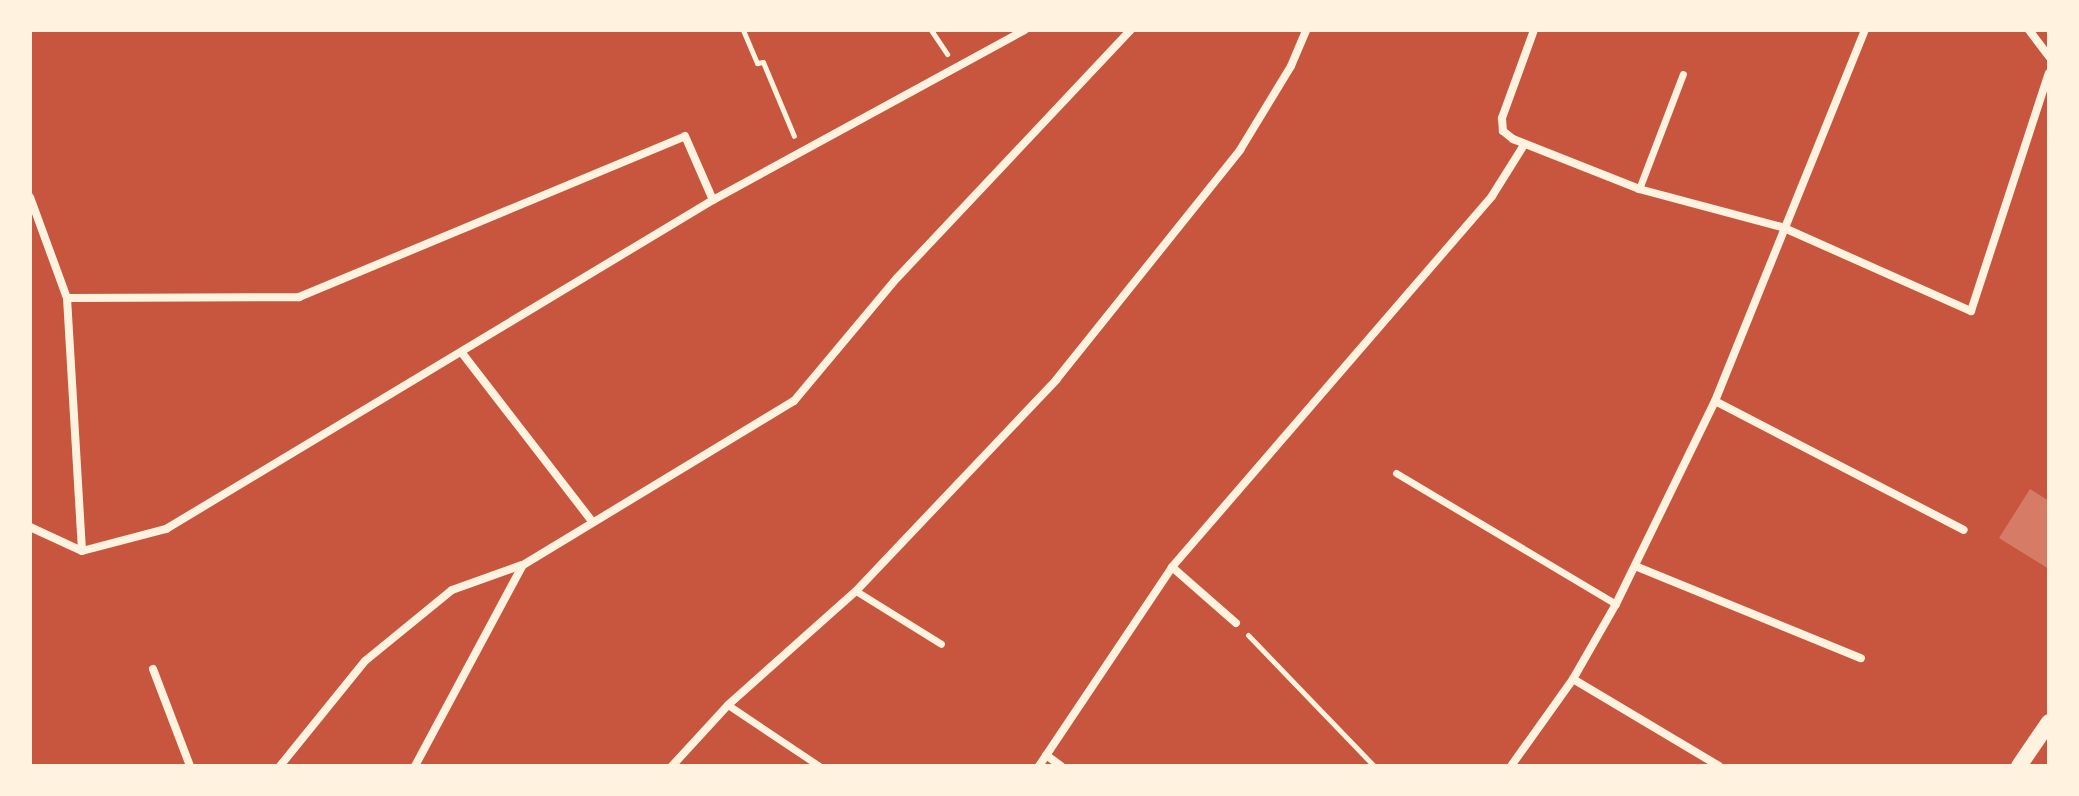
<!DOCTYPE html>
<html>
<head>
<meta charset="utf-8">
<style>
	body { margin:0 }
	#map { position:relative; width:2079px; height:796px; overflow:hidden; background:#c8553d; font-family:"PT Sans Narrow",sans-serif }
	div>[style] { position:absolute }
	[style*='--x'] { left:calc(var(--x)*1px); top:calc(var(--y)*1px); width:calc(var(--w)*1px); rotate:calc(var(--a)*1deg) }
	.building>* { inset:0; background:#d67c66 }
	.path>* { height:5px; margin:-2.5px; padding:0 2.5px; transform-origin:2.5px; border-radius:2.5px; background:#fff3e0 }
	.pedestrian>* { height:7px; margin:-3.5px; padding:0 3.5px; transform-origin:3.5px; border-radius:3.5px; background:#fff3e0 }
	.minor>* { height:8px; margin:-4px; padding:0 4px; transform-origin:4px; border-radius:4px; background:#fff3e0 }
	.secondary>* { height:16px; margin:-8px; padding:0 8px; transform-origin:8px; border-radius:8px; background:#fff3e0 }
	span { translate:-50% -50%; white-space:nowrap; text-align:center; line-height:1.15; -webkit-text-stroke:7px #fff3e0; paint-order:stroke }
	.frame { position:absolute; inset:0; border:32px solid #fff3e0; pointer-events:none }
</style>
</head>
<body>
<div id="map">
	<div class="building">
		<i style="clip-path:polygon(2030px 489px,2049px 501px,2049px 569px,1999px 538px)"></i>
	</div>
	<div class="path">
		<i style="--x:743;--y:30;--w:36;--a:67"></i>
		<i style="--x:757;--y:63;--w:6;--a:-9"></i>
		<i style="--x:763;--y:62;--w:80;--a:67.3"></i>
		<i style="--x:931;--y:30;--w:29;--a:56"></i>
		<i style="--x:1248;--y:635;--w:182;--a:46.1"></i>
	</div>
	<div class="pedestrian">
		<i style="--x:1639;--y:189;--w:123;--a:-69.1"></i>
		<i style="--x:1396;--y:473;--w:256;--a:30.8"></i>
		<i style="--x:856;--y:591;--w:100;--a:31.9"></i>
		<i style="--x:728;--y:705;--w:110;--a:33.8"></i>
	</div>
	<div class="minor">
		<i style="--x:1534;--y:30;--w:94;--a:110"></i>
		<i style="--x:1502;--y:118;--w:13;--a:86"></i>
		<i style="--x:1503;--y:131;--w:13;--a:39"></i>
		<i style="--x:1513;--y:139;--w:136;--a:21.6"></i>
		<i style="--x:1639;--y:189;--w:148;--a:14.9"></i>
		<i style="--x:1782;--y:227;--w:207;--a:24"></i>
		<i style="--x:1971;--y:311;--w:250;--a:-71.9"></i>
		<i style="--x:2029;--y:30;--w:34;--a:53"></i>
		<i style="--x:30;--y:197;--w:108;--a:69.9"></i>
		<i style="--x:67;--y:298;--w:253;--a:86.6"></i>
		<i style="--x:67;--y:298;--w:232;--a:-0.2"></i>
		<i style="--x:299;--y:297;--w:418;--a:-22.6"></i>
		<i style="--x:685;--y:136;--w:70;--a:66.4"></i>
		<i style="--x:462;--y:353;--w:211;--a:52.3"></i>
		<i style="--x:1715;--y:401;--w:280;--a:27.4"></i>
		<i style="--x:30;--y:527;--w:57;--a:24.8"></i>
		<i style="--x:82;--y:551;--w:87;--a:-14.7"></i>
		<i style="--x:166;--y:529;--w:638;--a:-31.03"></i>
		<i style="--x:713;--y:200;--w:355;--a:-28.6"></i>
		<i style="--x:1635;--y:566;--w:244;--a:22.2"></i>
		<i style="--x:1172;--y:567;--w:85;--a:41.2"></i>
		<i style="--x:153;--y:669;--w:104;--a:69.1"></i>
		<i style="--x:1573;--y:679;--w:170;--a:30.8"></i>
		<i style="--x:1046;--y:755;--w:19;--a:36"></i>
		<i style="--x:280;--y:766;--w:135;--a:-51"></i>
		<i style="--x:365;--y:661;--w:112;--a:-39.2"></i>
		<i style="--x:452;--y:590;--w:74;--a:-19.7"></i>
		<i style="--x:415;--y:766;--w:228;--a:-61.8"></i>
		<i style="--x:523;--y:565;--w:317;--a:-31.2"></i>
		<i style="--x:794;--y:401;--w:160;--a:-50.1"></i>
		<i style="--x:897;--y:278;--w:341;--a:-46.7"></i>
		<i style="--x:672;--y:766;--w:83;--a:-47.4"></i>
		<i style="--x:728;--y:705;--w:171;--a:-41.7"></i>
		<i style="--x:856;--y:591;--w:291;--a:-46.5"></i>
		<i style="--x:1056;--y:380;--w:295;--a:-51.3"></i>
		<i style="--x:1240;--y:150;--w:98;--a:-58.7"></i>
		<i style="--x:1291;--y:66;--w:39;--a:-67"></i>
		<i style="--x:1039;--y:766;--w:239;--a:-56.2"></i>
		<i style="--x:1172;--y:567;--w:490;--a:-49.2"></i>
		<i style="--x:1492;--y:196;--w:60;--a:-57.9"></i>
		<i style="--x:1511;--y:766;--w:107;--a:-54.5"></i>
		<i style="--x:1573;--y:679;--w:86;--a:-60.2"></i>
		<i style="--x:1616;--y:604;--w:226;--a:-64"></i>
		<i style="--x:1715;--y:401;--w:400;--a:-68"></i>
	</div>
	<div class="secondary">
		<i style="--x:2019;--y:766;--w:53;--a:-55.7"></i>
	</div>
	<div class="frame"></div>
</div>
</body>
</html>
